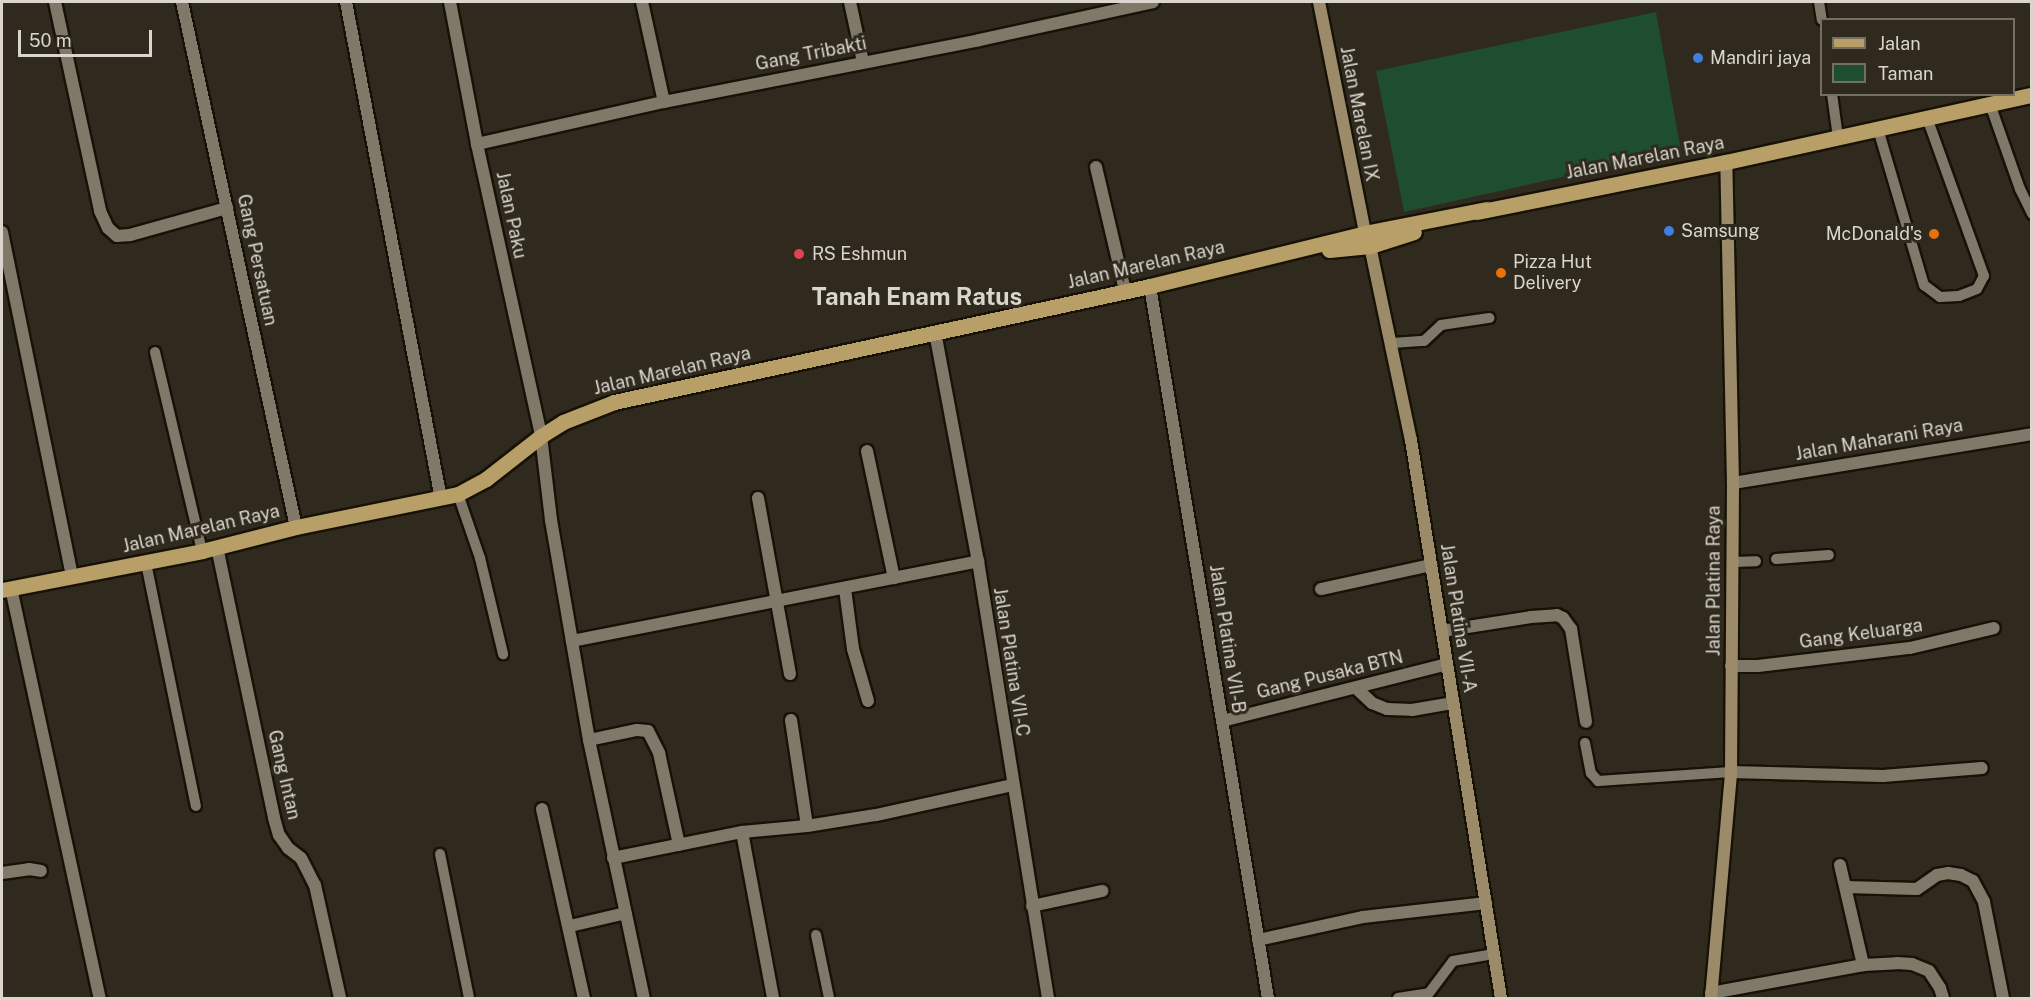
<!DOCTYPE html>
<html>
<head>
<meta charset="utf-8">
<style>
	body { margin:0 }
	#map { position:relative; width:2033px; height:1000px; overflow:hidden; background:#2f2a1d; font-family:"Public Sans",sans-serif }
	div>[style] { position:absolute }
	[style*='--x'] { left:calc(var(--x)*1px); top:calc(var(--y)*1px); width:calc(var(--w)*1px); rotate:calc(var(--a)*1deg) }
	.green>* { inset:0; background:#1e4e2e }
	.roads { filter:drop-shadow(2px 0 #171207) drop-shadow(-2px 0 #171207) drop-shadow(0 2px #171207) drop-shadow(0 -2px #171207) }
	.lane>* { height:10px; margin:-5px; padding:0 5px; transform-origin:5px; border-radius:5px; background:#80796a }
	.street>* { height:12px; margin:-6px; padding:0 6px; transform-origin:6px; border-radius:6px; background:#80796a }
	.secondary>* { height:12px; margin:-6px; padding:0 6px; transform-origin:6px; border-radius:6px; background:#9c8b68 }
	.primary>* { height:15px; margin:-7.5px; padding:0 7.5px; transform-origin:7.5px; border-radius:7.5px; background:#b89e67 }
	.dots>* { width:16px; height:16px; translate:-50% -50%; box-sizing:border-box; border:3px solid #2f2a1d; border-radius:50% }
	span { translate:-50% -50%; white-space:nowrap; text-align:center; line-height:1.15; -webkit-text-stroke:6px #2f2a1d; paint-order:stroke }
	.street-label { font-size:18px; color:#dad6ce }
	.poi-label { font-size:18px; color:#dad6ce }
	.left { translate:0 -50%; text-align:left }
	.right { translate:-100% -50%; text-align:right }
	.district-label { font-size:24px; color:#dad6ce; font-weight:700 }
	.frame { position:absolute; inset:0; border:3px solid #dad6ce; pointer-events:none }
	.legend { position:absolute; left:1820px; top:18px; width:195px; height:78px; box-sizing:border-box; background:#2f2a1d; border:2px solid #736f64; margin:0; padding:8px 10px; list-style:none; font-size:18px; color:#dad6ce }
	.legend li { display:flex; align-items:center; gap:12px; height:30px }
	.legend b { width:30px; border:2px solid #736f64 }
	.scale { position:absolute; left:18px; top:30px; width:134px; height:27px; box-sizing:border-box; border:3px solid #dad6ce; border-top:0; padding-left:8px; font-size:18px; line-height:21px; white-space:nowrap; color:#dad6ce; -webkit-text-stroke:4px #2f2a1d; paint-order:stroke }
</style>
</head>
<body>
<div id="map">
	<div class="green">
		<i style="clip-path:polygon(1656px 12px,1681px 151px,1404px 212px,1376px 71px)"></i>
	</div>
	<div class="roads">
		<div class="lane">
			<i style="--x:1819;--y:2;--w:18;--a:81"></i>
			<i style="--x:1832;--y:94;--w:43;--a:82.1"></i>
			<i style="--x:1990;--y:104;--w:90;--a:70.6"></i>
			<i style="--x:2020;--y:189;--w:28;--a:64"></i>
			<i style="--x:1878;--y:129;--w:163;--a:73.6"></i>
			<i style="--x:1924;--y:285;--w:20;--a:37"></i>
			<i style="--x:1940;--y:297;--w:19;--a:-3"></i>
			<i style="--x:1959;--y:296;--w:19;--a:-21"></i>
			<i style="--x:1977;--y:289;--w:15;--a:-62"></i>
			<i style="--x:1984;--y:276;--w:168;--a:-109.8"></i>
			<i style="--x:1392;--y:343;--w:32;--a:-4"></i>
			<i style="--x:1424;--y:341;--w:23;--a:-43"></i>
			<i style="--x:1441;--y:325;--w:49;--a:-8.3"></i>
			<i style="--x:155;--y:352;--w:204;--a:76.7"></i>
			<i style="--x:458;--y:494;--w:68;--a:71"></i>
			<i style="--x:480;--y:558;--w:99;--a:76.5"></i>
			<i style="--x:1776;--y:559;--w:53;--a:-4.3"></i>
			<i style="--x:1732;--y:562;--w:24;--a:-2"></i>
			<i style="--x:146;--y:563;--w:248;--a:78.4"></i>
			<i style="--x:1585;--y:743;--w:31;--a:79"></i>
			<i style="--x:1591;--y:773;--w:11;--a:49"></i>
			<i style="--x:1598;--y:781;--w:133;--a:-3.9"></i>
			<i style="--x:440;--y:854;--w:147;--a:78.6"></i>
			<i style="--x:816;--y:935;--w:64;--a:78.3"></i>
			<i style="--x:1398;--y:998;--w:31;--a:-9"></i>
			<i style="--x:1429;--y:993;--w:40;--a:-53"></i>
			<i style="--x:1453;--y:961;--w:42;--a:-9.7"></i>
		</div>
		<div class="street">
			<i style="--x:55;--y:2;--w:214;--a:77.8"></i>
			<i style="--x:100;--y:211;--w:19;--a:65"></i>
			<i style="--x:108;--y:228;--w:12;--a:42"></i>
			<i style="--x:117;--y:236;--w:13;--a:-4"></i>
			<i style="--x:130;--y:235;--w:101;--a:-15.6"></i>
			<i style="--x:182;--y:2;--w:537;--a:77.75"></i>
			<i style="--x:346;--y:2;--w:506;--a:79.18"></i>
			<i style="--x:450;--y:2;--w:145;--a:79.2"></i>
			<i style="--x:477;--y:144;--w:299;--a:77.6"></i>
			<i style="--x:541;--y:436;--w:85;--a:83.2"></i>
			<i style="--x:551;--y:520;--w:223;--a:80.2"></i>
			<i style="--x:589;--y:740;--w:264;--a:78"></i>
			<i style="--x:642;--y:2;--w:102;--a:77.6"></i>
			<i style="--x:850;--y:2;--w:61;--a:77.8"></i>
			<i style="--x:477;--y:144;--w:192;--a:-12.7"></i>
			<i style="--x:664;--y:102;--w:321;--a:-11.1"></i>
			<i style="--x:979;--y:40;--w:178;--a:-12.3"></i>
			<i style="--x:1096;--y:167;--w:127;--a:76.8"></i>
			<i style="--x:2;--y:232;--w:351;--a:78.5"></i>
			<i style="--x:1150;--y:286;--w:722;--a:80.59"></i>
			<i style="--x:935;--y:332;--w:233;--a:79.4"></i>
			<i style="--x:978;--y:561;--w:443;--a:80.9"></i>
			<i style="--x:867;--y:451;--w:130;--a:78"></i>
			<i style="--x:1733;--y:483;--w:303;--a:-9.3"></i>
			<i style="--x:758;--y:498;--w:179;--a:79.7"></i>
			<i style="--x:217;--y:547;--w:277;--a:78.1"></i>
			<i style="--x:274;--y:818;--w:18;--a:74"></i>
			<i style="--x:279;--y:835;--w:16;--a:55"></i>
			<i style="--x:288;--y:848;--w:16;--a:38"></i>
			<i style="--x:301;--y:858;--w:30;--a:63"></i>
			<i style="--x:315;--y:885;--w:116;--a:77.5"></i>
			<i style="--x:11;--y:588;--w:420;--a:77.8"></i>
			<i style="--x:845;--y:589;--w:61;--a:82.4"></i>
			<i style="--x:853;--y:649;--w:54;--a:73.9"></i>
			<i style="--x:1321;--y:589;--w:113;--a:-12.3"></i>
			<i style="--x:1442;--y:631;--w:90;--a:-8.9"></i>
			<i style="--x:1531;--y:617;--w:26;--a:-4"></i>
			<i style="--x:1557;--y:615;--w:7;--a:27"></i>
			<i style="--x:1563;--y:618;--w:14;--a:54"></i>
			<i style="--x:1571;--y:629;--w:94;--a:80.8"></i>
			<i style="--x:572;--y:641;--w:414;--a:-11.1"></i>
			<i style="--x:1731;--y:666;--w:27;--a:0"></i>
			<i style="--x:1758;--y:666;--w:153;--a:-6.8"></i>
			<i style="--x:1910;--y:648;--w:86;--a:-13.4"></i>
			<i style="--x:1356;--y:688;--w:22;--a:43"></i>
			<i style="--x:1372;--y:703;--w:16;--a:22"></i>
			<i style="--x:1387;--y:709;--w:25;--a:2"></i>
			<i style="--x:1412;--y:710;--w:42;--a:-9.7"></i>
			<i style="--x:791;--y:720;--w:107;--a:81.4"></i>
			<i style="--x:1222;--y:721;--w:232;--a:-14.2"></i>
			<i style="--x:589;--y:740;--w:49;--a:-11.8"></i>
			<i style="--x:637;--y:730;--w:11;--a:5"></i>
			<i style="--x:648;--y:731;--w:25;--a:63"></i>
			<i style="--x:659;--y:753;--w:94;--a:77.7"></i>
			<i style="--x:1731;--y:772;--w:152;--a:1.5"></i>
			<i style="--x:1883;--y:776;--w:99;--a:-4.6"></i>
			<i style="--x:542;--y:809;--w:194;--a:77.5"></i>
			<i style="--x:742;--y:832;--w:169;--a:79.4"></i>
			<i style="--x:613;--y:858;--w:132;--a:-11.4"></i>
			<i style="--x:742;--y:832;--w:65;--a:-5.3"></i>
			<i style="--x:807;--y:826;--w:70;--a:-9.1"></i>
			<i style="--x:876;--y:815;--w:139;--a:-12.4"></i>
			<i style="--x:1840;--y:865;--w:103;--a:77"></i>
			<i style="--x:2;--y:873;--w:27;--a:-8"></i>
			<i style="--x:29;--y:869;--w:12;--a:9"></i>
			<i style="--x:1846;--y:887;--w:71;--a:1.6"></i>
			<i style="--x:1917;--y:889;--w:24;--a:-35"></i>
			<i style="--x:1937;--y:875;--w:11;--a:-10"></i>
			<i style="--x:1948;--y:873;--w:13;--a:9"></i>
			<i style="--x:1961;--y:875;--w:13;--a:27"></i>
			<i style="--x:1973;--y:881;--w:24;--a:62"></i>
			<i style="--x:1984;--y:902;--w:98;--a:78.8"></i>
			<i style="--x:1032;--y:906;--w:72;--a:-12.1"></i>
			<i style="--x:570;--y:926;--w:57;--a:-13.1"></i>
			<i style="--x:1258;--y:940;--w:107;--a:-12.4"></i>
			<i style="--x:1363;--y:917;--w:124;--a:-6.5"></i>
			<i style="--x:1711;--y:993;--w:155;--a:-10.4"></i>
			<i style="--x:1863;--y:965;--w:34;--a:-3"></i>
			<i style="--x:1897;--y:963;--w:15;--a:4"></i>
			<i style="--x:1912;--y:964;--w:18;--a:22"></i>
			<i style="--x:1929;--y:971;--w:20;--a:57"></i>
			<i style="--x:1940;--y:988;--w:10;--a:73"></i>
		</div>
		<div class="secondary">
			<i style="--x:1319;--y:2;--w:236;--a:78.7"></i>
			<i style="--x:1370;--y:246;--w:198;--a:78.1"></i>
			<i style="--x:1411;--y:440;--w:565;--a:80.84"></i>
			<i style="--x:1711;--y:998;--w:227;--a:-84.9"></i>
			<i style="--x:1731;--y:772;--w:289;--a:-89.6"></i>
			<i style="--x:1733;--y:483;--w:321;--a:-91.2"></i>
		</div>
		<div class="primary">
			<i style="--x:1477;--y:212;--w:254;--a:-11.4"></i>
			<i style="--x:1726;--y:162;--w:313;--a:-12.4"></i>
			<i style="--x:1329;--y:250;--w:41;--a:-5.6"></i>
			<i style="--x:1370;--y:246;--w:46;--a:-17.7"></i>
			<i style="--x:2;--y:590;--w:204;--a:-11"></i>
			<i style="--x:202;--y:551;--w:97;--a:-14.3"></i>
			<i style="--x:296;--y:527;--w:165;--a:-11.5"></i>
			<i style="--x:458;--y:494;--w:32;--a:-28"></i>
			<i style="--x:486;--y:479;--w:70;--a:-38"></i>
			<i style="--x:541;--y:436;--w:26;--a:-32"></i>
			<i style="--x:563;--y:422;--w:55;--a:-21.4"></i>
			<i style="--x:614;--y:402;--w:548;--a:-12.21"></i>
			<i style="--x:1150;--y:286;--w:221;--a:-13.8"></i>
			<i style="--x:1365;--y:233;--w:124;--a:-11.1"></i>
		</div>
	</div>
	<div class="dots">
		<i style="left:1698px;top:58px;background:#3f7fe0"></i>
		<i style="left:1669px;top:231px;background:#3f7fe0"></i>
		<i style="left:1934px;top:234px;background:#e8710a"></i>
		<i style="left:799px;top:254px;background:#e0444e"></i>
		<i style="left:1501px;top:273px;background:#e8710a"></i>
	</div>
	<div class="street-label">
		<span style="left:811px;top:54px;rotate:-11deg">Gang Tribakti</span>
		<span style="left:1359px;top:114px;rotate:79deg">Jalan Marelan IX</span>
		<span style="left:1645px;top:158px;rotate:-11deg">Jalan Marelan Raya</span>
		<span style="left:511px;top:215px;rotate:78deg">Jalan Paku</span>
		<span style="left:257px;top:260px;rotate:78deg">Gang Persatuan</span>
		<span style="left:1146px;top:265px;rotate:-13deg">Jalan Marelan Raya</span>
		<span style="left:672px;top:371px;rotate:-13deg">Jalan Marelan Raya</span>
		<span style="left:1879px;top:440px;rotate:-10deg">Jalan Maharani Raya</span>
		<span style="left:201px;top:529px;rotate:-13deg">Jalan Marelan Raya</span>
		<span style="left:1714px;top:581px;rotate:-90deg">Jalan Platina Raya</span>
		<span style="left:1458px;top:618px;rotate:81deg">Jalan Platina VII-A</span>
		<span style="left:1861px;top:634px;rotate:-8deg">Gang Keluarga</span>
		<span style="left:1227px;top:639px;rotate:81deg">Jalan Platina VII-B</span>
		<span style="left:1011px;top:662px;rotate:81deg">Jalan Platina VII-C</span>
		<span style="left:1330px;top:675px;rotate:-14deg">Gang Pusaka BTN</span>
		<span style="left:284px;top:775px;rotate:77deg">Gang Intan</span>
	</div>
	<div class="poi-label">
		<span class="left" style="left:1710px;top:58px">Mandiri jaya</span>
		<span class="left" style="left:1681px;top:231px">Samsung</span>
		<span class="right" style="left:1922px;top:234px">McDonald's</span>
		<span class="left" style="left:812px;top:254px">RS Eshmun</span>
		<span class="left" style="left:1513px;top:273px">Pizza Hut<br>Delivery</span>
	</div>
	<div class="district-label">
		<span style="left:917px;top:297px">Tanah Enam Ratus</span>
	</div>
	<div class="frame"></div>
	<ul class="legend">
	<li><b style="height:8px;background:#b89e67"></b>Jalan</li>
	<li><b style="height:16px;background:#1e4e2e"></b>Taman</li>
	</ul>
	<div class="scale">50 m</div>
</div>
</body>
</html>
